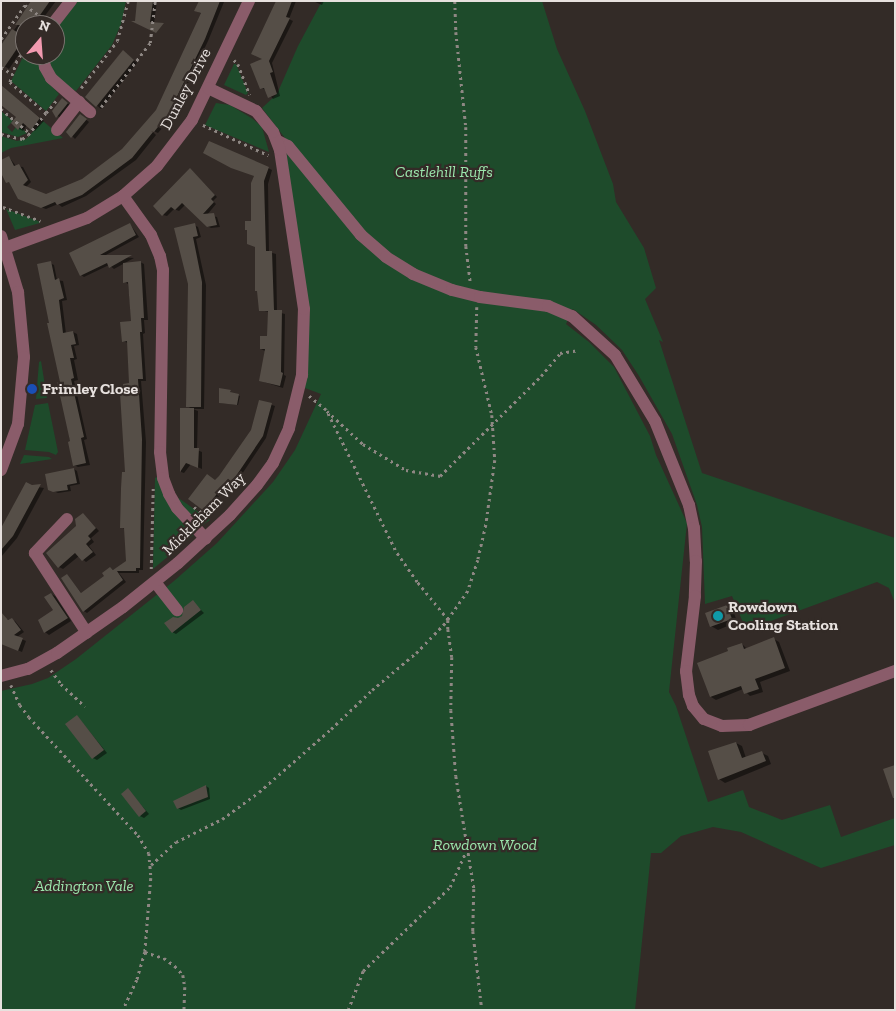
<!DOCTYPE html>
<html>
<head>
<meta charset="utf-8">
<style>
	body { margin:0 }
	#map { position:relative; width:896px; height:1011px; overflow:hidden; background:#332b27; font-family:"Zilla Slab",serif }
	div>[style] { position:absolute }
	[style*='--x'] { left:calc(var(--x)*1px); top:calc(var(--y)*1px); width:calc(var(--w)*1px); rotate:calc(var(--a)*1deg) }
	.green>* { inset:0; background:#1e4b2b }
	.shadow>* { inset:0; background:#0007 }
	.building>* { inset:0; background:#554e47 }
	.path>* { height:2.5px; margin-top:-1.25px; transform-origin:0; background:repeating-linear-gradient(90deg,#8e8783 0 2.5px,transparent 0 6.5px) }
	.minor>* { height:12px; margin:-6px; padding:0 6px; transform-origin:6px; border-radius:6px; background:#8a5c6a }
	.dots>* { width:14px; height:14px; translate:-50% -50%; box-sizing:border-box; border:2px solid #332b27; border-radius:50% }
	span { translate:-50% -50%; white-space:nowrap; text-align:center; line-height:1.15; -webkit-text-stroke:4.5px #332b27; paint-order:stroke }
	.street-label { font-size:16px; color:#e7e1de }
	.park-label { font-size:16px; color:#9be6ac; font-style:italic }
	.poi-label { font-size:16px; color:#e7e1de; font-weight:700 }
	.left { translate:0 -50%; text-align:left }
	.frame { position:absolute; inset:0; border:2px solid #e7e1de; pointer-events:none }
	.north { position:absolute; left:15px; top:15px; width:50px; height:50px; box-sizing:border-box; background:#332b27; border:1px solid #7b7470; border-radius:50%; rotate:18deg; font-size:14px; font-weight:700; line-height:20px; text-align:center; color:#e7e1de }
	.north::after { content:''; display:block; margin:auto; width:18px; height:22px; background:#f29ab0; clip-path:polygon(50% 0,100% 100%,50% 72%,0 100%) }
</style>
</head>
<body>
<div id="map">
	<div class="green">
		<i style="clip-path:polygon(78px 1px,126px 1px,121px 24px,112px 45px,76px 91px,64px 86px,51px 68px,48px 55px,55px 55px,55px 30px)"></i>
		<i style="clip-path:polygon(322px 1px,542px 1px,557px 49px,585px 111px,613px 184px,616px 202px,644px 248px,656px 288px,645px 299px,663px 342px,659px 340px,702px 473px,895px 538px,895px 603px,889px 588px,877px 582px,746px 630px,732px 596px,705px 604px,702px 527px,697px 505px,672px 434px,639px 376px,622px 350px,596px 325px,573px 309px,566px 324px,589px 342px,614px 367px,650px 436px,656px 455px,687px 523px,669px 692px,676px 706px,708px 802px,743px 790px,749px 807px,782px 820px,830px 805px,841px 837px,895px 818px,895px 845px,821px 868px,741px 832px,713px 827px,681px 836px,661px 853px,651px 853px,635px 1010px,1px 1010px,1px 691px,32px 684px,48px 678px,76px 659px,174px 581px,217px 543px,273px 482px,295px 450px,321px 394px,305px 388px,285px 138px,262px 108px,277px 94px,298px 46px)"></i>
		<i style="clip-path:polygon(25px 53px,25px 55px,37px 55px,44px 78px,59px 94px,46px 111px,11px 81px)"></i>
		<i style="clip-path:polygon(234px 64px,236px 64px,248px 93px,246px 95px,224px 85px)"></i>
		<i style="clip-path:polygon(216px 103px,230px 105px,253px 119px,262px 127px,269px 152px,205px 125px)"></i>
		<i style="clip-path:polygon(1px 111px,13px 121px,7px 127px,12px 132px,16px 127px,18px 129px,20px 127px,27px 133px,18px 137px,1px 132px)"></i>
		<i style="clip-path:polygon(43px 121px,63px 138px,11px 148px,1px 153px,1px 136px,17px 141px,26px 139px)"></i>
		<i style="clip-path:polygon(6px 209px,38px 221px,40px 223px,15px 230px)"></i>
		<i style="clip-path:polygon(41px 361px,47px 398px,36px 399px,39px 362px)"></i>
		<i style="clip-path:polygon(48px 403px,58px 452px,56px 455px,49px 452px,25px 450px,35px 405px)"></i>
		<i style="clip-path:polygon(24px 455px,49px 457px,52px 459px,20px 464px)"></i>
		<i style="clip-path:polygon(157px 477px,195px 534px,153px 569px,155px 478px)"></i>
		<i style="clip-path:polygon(177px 497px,210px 520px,201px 526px,189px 514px)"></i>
	</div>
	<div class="shadow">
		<i style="clip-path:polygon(35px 1px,56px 1px,38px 25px,25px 25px,25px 45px,9px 69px,1px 64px,1px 42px,4px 44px)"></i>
		<i style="clip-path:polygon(139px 1px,157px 1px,153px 31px)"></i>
		<i style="clip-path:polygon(200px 1px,224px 2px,208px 41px,173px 115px,158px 133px,151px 130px,156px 135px,136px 160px,86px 196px,62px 207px,58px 204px,46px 209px,24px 201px,9px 157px,16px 166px,23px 167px,31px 182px,26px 187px,46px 195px,74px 185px,123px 150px,157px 111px,202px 14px,196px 11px)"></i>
		<i style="clip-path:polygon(278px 1px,296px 1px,289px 19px,293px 21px,272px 63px,280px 96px,273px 99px,266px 90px,261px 88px,265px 60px)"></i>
		<i style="clip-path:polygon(313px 1px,324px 1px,322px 5px)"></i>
		<i style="clip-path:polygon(127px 54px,137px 63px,101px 109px,87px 97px)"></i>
		<i style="clip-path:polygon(1px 86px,44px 121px,35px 131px,27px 125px,23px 131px,19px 129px,17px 117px)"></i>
		<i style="clip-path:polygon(66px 102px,71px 106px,61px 119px,53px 111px)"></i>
		<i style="clip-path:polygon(84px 118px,89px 122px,75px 139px,68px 132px)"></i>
		<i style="clip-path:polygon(268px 168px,272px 170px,268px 184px,269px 252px,276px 254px,277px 312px,285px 314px,284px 375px,286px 376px,283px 388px,264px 382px,265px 351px,261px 349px,268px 338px,269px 312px,260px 310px,253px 222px,252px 183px)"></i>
		<i style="clip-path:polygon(193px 172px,217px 197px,213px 201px,216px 204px,207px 215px,217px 217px,220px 227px,211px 228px,207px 226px,185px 205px,179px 211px,174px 209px,167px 216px,163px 215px)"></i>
		<i style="clip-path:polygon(130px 224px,139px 237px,104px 256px,134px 258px,114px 269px,109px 265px,84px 277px,81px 275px,71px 254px)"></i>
		<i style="clip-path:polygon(194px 225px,198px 227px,201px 237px,196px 239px,206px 285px,204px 409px,193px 409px,198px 411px,197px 450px,202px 452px,202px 469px,191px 464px,184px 473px,181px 472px,182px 409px,192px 409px,187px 406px,189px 284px,176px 229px)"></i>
		<i style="clip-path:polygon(140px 262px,144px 264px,148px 320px,144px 320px,145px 333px,143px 334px,146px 381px,141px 381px,146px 442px,143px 570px,139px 570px,139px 573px,119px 573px,126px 582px,87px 613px,84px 611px,67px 575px,82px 594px,106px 576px,110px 568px,114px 570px,127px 561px,125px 529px,121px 527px,127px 473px,125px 394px,131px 384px,128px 343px,123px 341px,132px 322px,128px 284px,125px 282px)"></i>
		<i style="clip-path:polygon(50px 263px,54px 265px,57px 280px,63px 281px,67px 300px,62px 301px,66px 334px,73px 332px,77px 334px,79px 345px,74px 346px,77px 359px,74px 360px,78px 380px,74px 381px,87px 439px,84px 440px,90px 465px,78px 467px,74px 465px,61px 383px)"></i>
		<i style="clip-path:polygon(1px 345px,2px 355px,1px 370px)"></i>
		<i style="clip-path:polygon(230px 391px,231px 394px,240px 396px,238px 405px,220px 403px)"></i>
		<i style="clip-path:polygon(260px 401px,275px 406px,266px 438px,236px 483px,232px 480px,207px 511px,204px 510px,216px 481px,252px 431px)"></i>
		<i style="clip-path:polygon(74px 469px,77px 471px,80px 484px,70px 486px,71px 491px,58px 493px,49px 489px)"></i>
		<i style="clip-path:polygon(31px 486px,44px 488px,17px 538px,1px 557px,1px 530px)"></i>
		<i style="clip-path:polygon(83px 514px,99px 531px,91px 538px,94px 542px,89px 546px,96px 555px,86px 562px,79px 556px,63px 569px,59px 567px)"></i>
		<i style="clip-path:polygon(51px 594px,55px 596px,71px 621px,49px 635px,45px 632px,40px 620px,55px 610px)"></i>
		<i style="clip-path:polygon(193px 602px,204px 613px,176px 634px,172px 632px,178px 619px,183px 617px)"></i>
		<i style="clip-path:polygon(726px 606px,733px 610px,737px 622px,718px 630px,711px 626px)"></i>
		<i style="clip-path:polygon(6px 619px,15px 621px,24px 632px,17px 637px,26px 641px,22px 652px,1px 643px)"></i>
		<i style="clip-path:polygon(774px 639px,779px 642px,790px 671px,760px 682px,763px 692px,750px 696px,743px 689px,716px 700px,711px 697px,730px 652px,742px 644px,747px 649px)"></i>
		<i style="clip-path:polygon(77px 716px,107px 753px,97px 760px,93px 758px)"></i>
		<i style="clip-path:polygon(736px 743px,742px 746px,746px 758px,762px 753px,768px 756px,771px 764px,725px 783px,719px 779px)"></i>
		<i style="clip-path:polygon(206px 786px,209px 788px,210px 799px,181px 810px,178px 808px)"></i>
		<i style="clip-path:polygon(128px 790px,149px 814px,144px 818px,140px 816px)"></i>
	</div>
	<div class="building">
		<i style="clip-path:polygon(31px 1px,50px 1px,33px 25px,15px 25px)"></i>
		<i style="clip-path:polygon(137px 1px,153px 1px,150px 22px,164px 23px,156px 33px,131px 21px,135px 21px)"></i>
		<i style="clip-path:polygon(199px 1px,220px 1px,205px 39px,169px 113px,154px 132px,151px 131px,153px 132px,132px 158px,82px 195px,57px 205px,55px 202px,41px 208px,18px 199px,9px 182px,6px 183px,1px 173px,1px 160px,9px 156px,14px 166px,19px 164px,28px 180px,23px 185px,46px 194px,82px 179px,122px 149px,156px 110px,201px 13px,194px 11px)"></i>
		<i style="clip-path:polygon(276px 1px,292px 1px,286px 17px,290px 18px,269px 61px,273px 72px,270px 73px,277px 94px,268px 98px,264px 88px,260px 89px,250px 64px,262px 59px,251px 54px)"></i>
		<i style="clip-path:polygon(12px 29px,25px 37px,1px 72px,1px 45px)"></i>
		<i style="clip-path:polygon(123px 50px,134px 60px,96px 107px,85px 97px)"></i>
		<i style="clip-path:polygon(1px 85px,40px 118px,31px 130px,23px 123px,18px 130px,11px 123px,16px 117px,1px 105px)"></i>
		<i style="clip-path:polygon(62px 98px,68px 103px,56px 118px,52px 111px)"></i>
		<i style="clip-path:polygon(80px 114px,87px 119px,71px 138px,66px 132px)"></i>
		<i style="clip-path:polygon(209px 141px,269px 167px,264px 181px,266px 251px,272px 251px,274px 310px,282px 310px,281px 372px,283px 373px,280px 386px,259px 381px,265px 349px,260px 349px,260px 336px,267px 336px,268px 311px,259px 311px,257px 291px,255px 291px,255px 247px,247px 244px,247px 230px,245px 230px,245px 221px,251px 221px,251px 183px,254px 176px,231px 168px,203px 153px)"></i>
		<i style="clip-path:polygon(190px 168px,215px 195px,211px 199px,214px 202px,203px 214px,214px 213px,217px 225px,207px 227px,182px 203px,175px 210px,171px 207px,162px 216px,153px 206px)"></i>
		<i style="clip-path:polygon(130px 223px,136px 235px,100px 255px,132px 255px,109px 268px,107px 263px,80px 276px,69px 253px)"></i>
		<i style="clip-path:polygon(195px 223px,198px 236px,193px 237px,202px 282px,201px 407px,186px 407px,188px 284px,174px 228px)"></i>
		<i style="clip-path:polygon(51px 261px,55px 280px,59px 278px,64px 298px,59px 300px,63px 333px,73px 331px,76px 344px,71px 345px,74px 358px,70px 358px,74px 378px,71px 379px,84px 437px,81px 438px,86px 463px,73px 466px,68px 442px,70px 441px,57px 382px,60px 382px,47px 323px,49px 323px,37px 264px)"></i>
		<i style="clip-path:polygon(141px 261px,144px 318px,141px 318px,142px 332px,140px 332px,143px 379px,138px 379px,142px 439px,140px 568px,136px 568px,136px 571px,117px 571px,123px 580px,83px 612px,61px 578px,67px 574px,81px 593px,104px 576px,102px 573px,110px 567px,113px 570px,126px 561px,124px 528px,120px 528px,121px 488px,122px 472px,125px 472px,120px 393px,124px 393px,123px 384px,129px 383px,127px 341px,122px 342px,120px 322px,131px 321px,128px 282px,123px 283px,123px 263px)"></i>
		<i style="clip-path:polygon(219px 388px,231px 390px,230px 392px,239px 394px,237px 405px,219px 403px)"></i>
		<i style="clip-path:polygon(259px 400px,272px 403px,263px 436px,232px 482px,228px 479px,204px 511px,188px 499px,207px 474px,215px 480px,219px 476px,251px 430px)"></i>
		<i style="clip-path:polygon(180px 408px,194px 408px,194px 448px,199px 448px,198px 468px,186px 463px,180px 472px)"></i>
		<i style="clip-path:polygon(74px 468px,77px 483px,67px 485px,68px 490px,53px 492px,48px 490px,45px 474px)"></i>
		<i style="clip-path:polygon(26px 482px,32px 485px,41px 484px,13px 536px,1px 550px,1px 528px)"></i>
		<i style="clip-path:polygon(83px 513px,96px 528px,88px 536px,91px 539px,86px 544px,93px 552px,82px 561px,75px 553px,58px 568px,46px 553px,76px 526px,75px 519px)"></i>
		<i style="clip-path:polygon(51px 593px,68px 618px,44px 633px,38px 620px,53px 610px,44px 597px)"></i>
		<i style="clip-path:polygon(193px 600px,201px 610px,172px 633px,164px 623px,173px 617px,178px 618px,182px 616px,184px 607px)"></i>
		<i style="clip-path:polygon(727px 605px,732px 619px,710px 627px,705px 613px)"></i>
		<i style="clip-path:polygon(1px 612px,8px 620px,12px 618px,21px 630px,14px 635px,23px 638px,18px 651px,1px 644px)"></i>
		<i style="clip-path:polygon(774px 637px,785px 668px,755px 679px,759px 689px,744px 694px,741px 686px,710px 697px,697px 663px,728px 651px,727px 648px,742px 643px,744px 649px)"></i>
		<i style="clip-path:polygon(77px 715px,104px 750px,92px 759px,65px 724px)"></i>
		<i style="clip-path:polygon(736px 742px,742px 758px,762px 751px,766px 761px,718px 780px,708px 751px)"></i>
		<i style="clip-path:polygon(895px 765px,895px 798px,893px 798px,883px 769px)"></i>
		<i style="clip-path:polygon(206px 785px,208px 797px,177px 809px,173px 801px)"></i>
		<i style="clip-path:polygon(128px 788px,146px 811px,139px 817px,121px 794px)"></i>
	</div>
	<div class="path">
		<i style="--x:455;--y:1;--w:31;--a:88"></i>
		<i style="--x:456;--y:32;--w:96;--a:84"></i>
		<i style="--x:466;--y:127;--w:119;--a:90"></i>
		<i style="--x:466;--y:246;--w:38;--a:83"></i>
		<i style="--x:1;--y:39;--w:42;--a:-54.8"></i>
		<i style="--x:25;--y:5;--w:22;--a:36"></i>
		<i style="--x:25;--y:50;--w:14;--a:126"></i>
		<i style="--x:17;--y:61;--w:22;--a:108"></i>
		<i style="--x:10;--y:82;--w:48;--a:40.7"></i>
		<i style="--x:46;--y:113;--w:19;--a:-51"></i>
		<i style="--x:234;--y:60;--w:6;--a:45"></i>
		<i style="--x:238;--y:64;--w:33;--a:69"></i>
		<i style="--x:1;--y:67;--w:13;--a:32"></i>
		<i style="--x:81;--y:88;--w:59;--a:-52.5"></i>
		<i style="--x:117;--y:41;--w:41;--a:-74.6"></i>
		<i style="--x:101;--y:107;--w:81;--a:-52.6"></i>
		<i style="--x:150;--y:43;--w:42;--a:-83.2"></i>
		<i style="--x:1;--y:109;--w:38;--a:40"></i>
		<i style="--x:203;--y:125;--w:72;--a:24.8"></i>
		<i style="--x:1;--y:134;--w:22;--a:13"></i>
		<i style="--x:22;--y:139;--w:7;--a:-34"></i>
		<i style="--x:28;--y:135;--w:28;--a:-51"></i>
		<i style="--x:3;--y:207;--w:40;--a:20.2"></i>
		<i style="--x:477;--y:307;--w:40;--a:91.4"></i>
		<i style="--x:476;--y:347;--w:70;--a:76.8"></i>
		<i style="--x:492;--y:415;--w:45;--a:86.2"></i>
		<i style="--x:495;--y:460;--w:66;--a:97.9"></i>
		<i style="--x:486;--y:525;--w:36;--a:103"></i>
		<i style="--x:478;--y:560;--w:33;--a:108"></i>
		<i style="--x:468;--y:591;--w:35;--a:125"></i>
		<i style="--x:448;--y:620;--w:9;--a:90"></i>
		<i style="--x:448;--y:629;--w:28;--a:82"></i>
		<i style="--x:452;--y:657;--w:53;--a:91.1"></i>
		<i style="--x:451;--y:710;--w:66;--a:85.7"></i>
		<i style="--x:456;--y:776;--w:114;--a:80.9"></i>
		<i style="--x:474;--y:889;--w:42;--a:91.4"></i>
		<i style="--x:473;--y:931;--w:80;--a:83.5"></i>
		<i style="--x:327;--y:411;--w:49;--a:42.5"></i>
		<i style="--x:363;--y:444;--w:50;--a:31.2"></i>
		<i style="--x:406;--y:470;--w:35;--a:10"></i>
		<i style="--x:440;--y:476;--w:142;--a:-44.7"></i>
		<i style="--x:541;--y:376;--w:30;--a:-50"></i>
		<i style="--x:560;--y:353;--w:18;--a:-9"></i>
		<i style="--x:194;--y:507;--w:19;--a:35"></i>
		<i style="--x:151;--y:569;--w:82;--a:-88.6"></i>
		<i style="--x:51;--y:670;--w:17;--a:54"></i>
		<i style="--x:61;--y:684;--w:33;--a:43"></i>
		<i style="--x:11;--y:685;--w:22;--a:66"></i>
		<i style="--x:20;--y:705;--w:15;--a:53"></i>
		<i style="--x:29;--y:717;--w:161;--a:47.3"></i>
		<i style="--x:138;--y:835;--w:21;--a:59"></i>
		<i style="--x:149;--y:853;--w:25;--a:85"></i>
		<i style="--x:151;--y:878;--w:74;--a:94.6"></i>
		<i style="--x:145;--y:952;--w:29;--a:106"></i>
		<i style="--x:137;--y:980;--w:33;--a:115"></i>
		<i style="--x:151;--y:865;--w:34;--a:-43"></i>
		<i style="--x:176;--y:842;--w:51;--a:-26.6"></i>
		<i style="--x:222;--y:819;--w:46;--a:-36.1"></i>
		<i style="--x:259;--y:792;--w:96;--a:-41.2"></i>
		<i style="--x:331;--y:729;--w:57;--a:-43.6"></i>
		<i style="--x:372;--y:690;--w:57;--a:-40.1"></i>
		<i style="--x:416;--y:653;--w:46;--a:-45.9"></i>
		<i style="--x:448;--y:620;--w:49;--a:-129.2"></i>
		<i style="--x:417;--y:582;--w:39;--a:-125"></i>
		<i style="--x:395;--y:550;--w:156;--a:-116.2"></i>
		<i style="--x:326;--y:410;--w:22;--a:-141"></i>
		<i style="--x:145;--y:952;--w:20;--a:18"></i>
		<i style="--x:164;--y:958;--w:14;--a:36"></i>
		<i style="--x:175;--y:966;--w:12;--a:48"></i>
		<i style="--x:183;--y:975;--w:12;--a:81"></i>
		<i style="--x:185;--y:987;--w:23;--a:92"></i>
		<i style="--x:348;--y:1010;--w:42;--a:-69"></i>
		<i style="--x:363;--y:971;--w:121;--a:-44"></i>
		<i style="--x:450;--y:887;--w:44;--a:-65.8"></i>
	</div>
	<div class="minor">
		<i style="--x:52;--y:25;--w:31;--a:-52"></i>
		<i style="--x:43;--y:55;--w:12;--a:81"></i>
		<i style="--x:45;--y:67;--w:13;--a:61"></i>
		<i style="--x:51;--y:78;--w:52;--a:41.1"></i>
		<i style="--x:57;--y:130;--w:36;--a:-52"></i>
		<i style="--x:278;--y:141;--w:11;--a:27"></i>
		<i style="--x:288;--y:146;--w:115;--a:50.6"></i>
		<i style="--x:361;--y:235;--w:33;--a:41"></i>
		<i style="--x:386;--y:257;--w:32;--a:32"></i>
		<i style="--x:413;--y:274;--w:42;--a:22.3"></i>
		<i style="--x:452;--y:290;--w:29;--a:14"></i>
		<i style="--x:480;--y:297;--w:69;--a:7.5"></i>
		<i style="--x:548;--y:306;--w:26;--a:23"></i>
		<i style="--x:572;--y:316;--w:58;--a:42.2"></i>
		<i style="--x:615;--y:355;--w:77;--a:58.8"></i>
		<i style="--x:655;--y:421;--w:91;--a:68"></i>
		<i style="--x:689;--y:505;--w:24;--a:78"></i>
		<i style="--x:694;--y:528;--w:33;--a:87"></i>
		<i style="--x:696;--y:561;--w:35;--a:92"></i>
		<i style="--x:695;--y:596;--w:76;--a:96.8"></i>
		<i style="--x:686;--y:671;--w:24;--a:83"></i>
		<i style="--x:689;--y:695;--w:12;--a:70"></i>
		<i style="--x:693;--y:706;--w:17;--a:50"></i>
		<i style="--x:704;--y:719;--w:19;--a:21"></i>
		<i style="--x:722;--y:726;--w:27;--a:-2"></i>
		<i style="--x:749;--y:725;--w:156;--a:-20.3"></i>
		<i style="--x:123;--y:196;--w:48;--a:54.3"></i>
		<i style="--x:151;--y:235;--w:23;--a:67"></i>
		<i style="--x:160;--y:256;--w:14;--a:78"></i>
		<i style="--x:163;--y:270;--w:182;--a:90.9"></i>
		<i style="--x:160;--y:452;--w:26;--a:83"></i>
		<i style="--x:163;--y:478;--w:17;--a:69"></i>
		<i style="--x:169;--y:494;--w:16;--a:60"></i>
		<i style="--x:177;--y:508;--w:42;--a:46.9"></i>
		<i style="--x:1;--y:236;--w:59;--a:73.1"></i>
		<i style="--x:18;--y:292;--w:65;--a:84.7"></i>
		<i style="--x:24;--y:357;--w:67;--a:95.1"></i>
		<i style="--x:18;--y:424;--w:49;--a:110.3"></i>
		<i style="--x:5;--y:248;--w:87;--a:-20.1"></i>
		<i style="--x:87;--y:218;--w:42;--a:-31.4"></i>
		<i style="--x:123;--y:196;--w:45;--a:-41.4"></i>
		<i style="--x:157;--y:166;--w:58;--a:-52.7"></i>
		<i style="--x:192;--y:120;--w:132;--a:-64.4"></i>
		<i style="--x:67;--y:519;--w:47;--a:133.3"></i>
		<i style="--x:35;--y:553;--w:95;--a:57"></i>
		<i style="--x:155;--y:582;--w:36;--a:52"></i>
		<i style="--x:1;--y:676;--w:28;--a:-15"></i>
		<i style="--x:28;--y:669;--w:33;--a:-29"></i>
		<i style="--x:57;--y:653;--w:80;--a:-34.9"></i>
		<i style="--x:123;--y:607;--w:70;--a:-38.7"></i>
		<i style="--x:178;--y:563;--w:71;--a:-42.7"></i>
		<i style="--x:230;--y:515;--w:40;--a:-48"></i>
		<i style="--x:257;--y:485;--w:27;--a:-54"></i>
		<i style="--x:273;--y:463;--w:38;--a:-65"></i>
		<i style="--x:289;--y:428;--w:55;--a:-76.2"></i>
		<i style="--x:302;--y:375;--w:66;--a:-88.3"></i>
		<i style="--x:304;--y:309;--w:161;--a:-98.6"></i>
		<i style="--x:280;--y:150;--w:19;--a:-111"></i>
		<i style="--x:273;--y:132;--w:27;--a:-129"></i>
		<i style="--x:256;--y:111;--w:53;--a:-154.4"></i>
	</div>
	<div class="dots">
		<i style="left:32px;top:389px;background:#1a4fb4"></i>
		<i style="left:718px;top:616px;background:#0f9aa8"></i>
	</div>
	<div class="street-label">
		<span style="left:186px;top:89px;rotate:-62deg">Dunley Drive</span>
		<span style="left:204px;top:514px;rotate:-45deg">Mickleham Way</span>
	</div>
	<div class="park-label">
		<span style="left:444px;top:172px">Castlehill Ruffs</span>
		<span style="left:485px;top:845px">Rowdown Wood</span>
		<span style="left:84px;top:886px">Addington Vale</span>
	</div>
	<div class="poi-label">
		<span class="left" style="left:42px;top:389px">Frimley Close</span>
		<span class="left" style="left:728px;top:616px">Rowdown<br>Cooling Station</span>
	</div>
	<div class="frame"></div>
	<div class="north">N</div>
</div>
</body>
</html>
